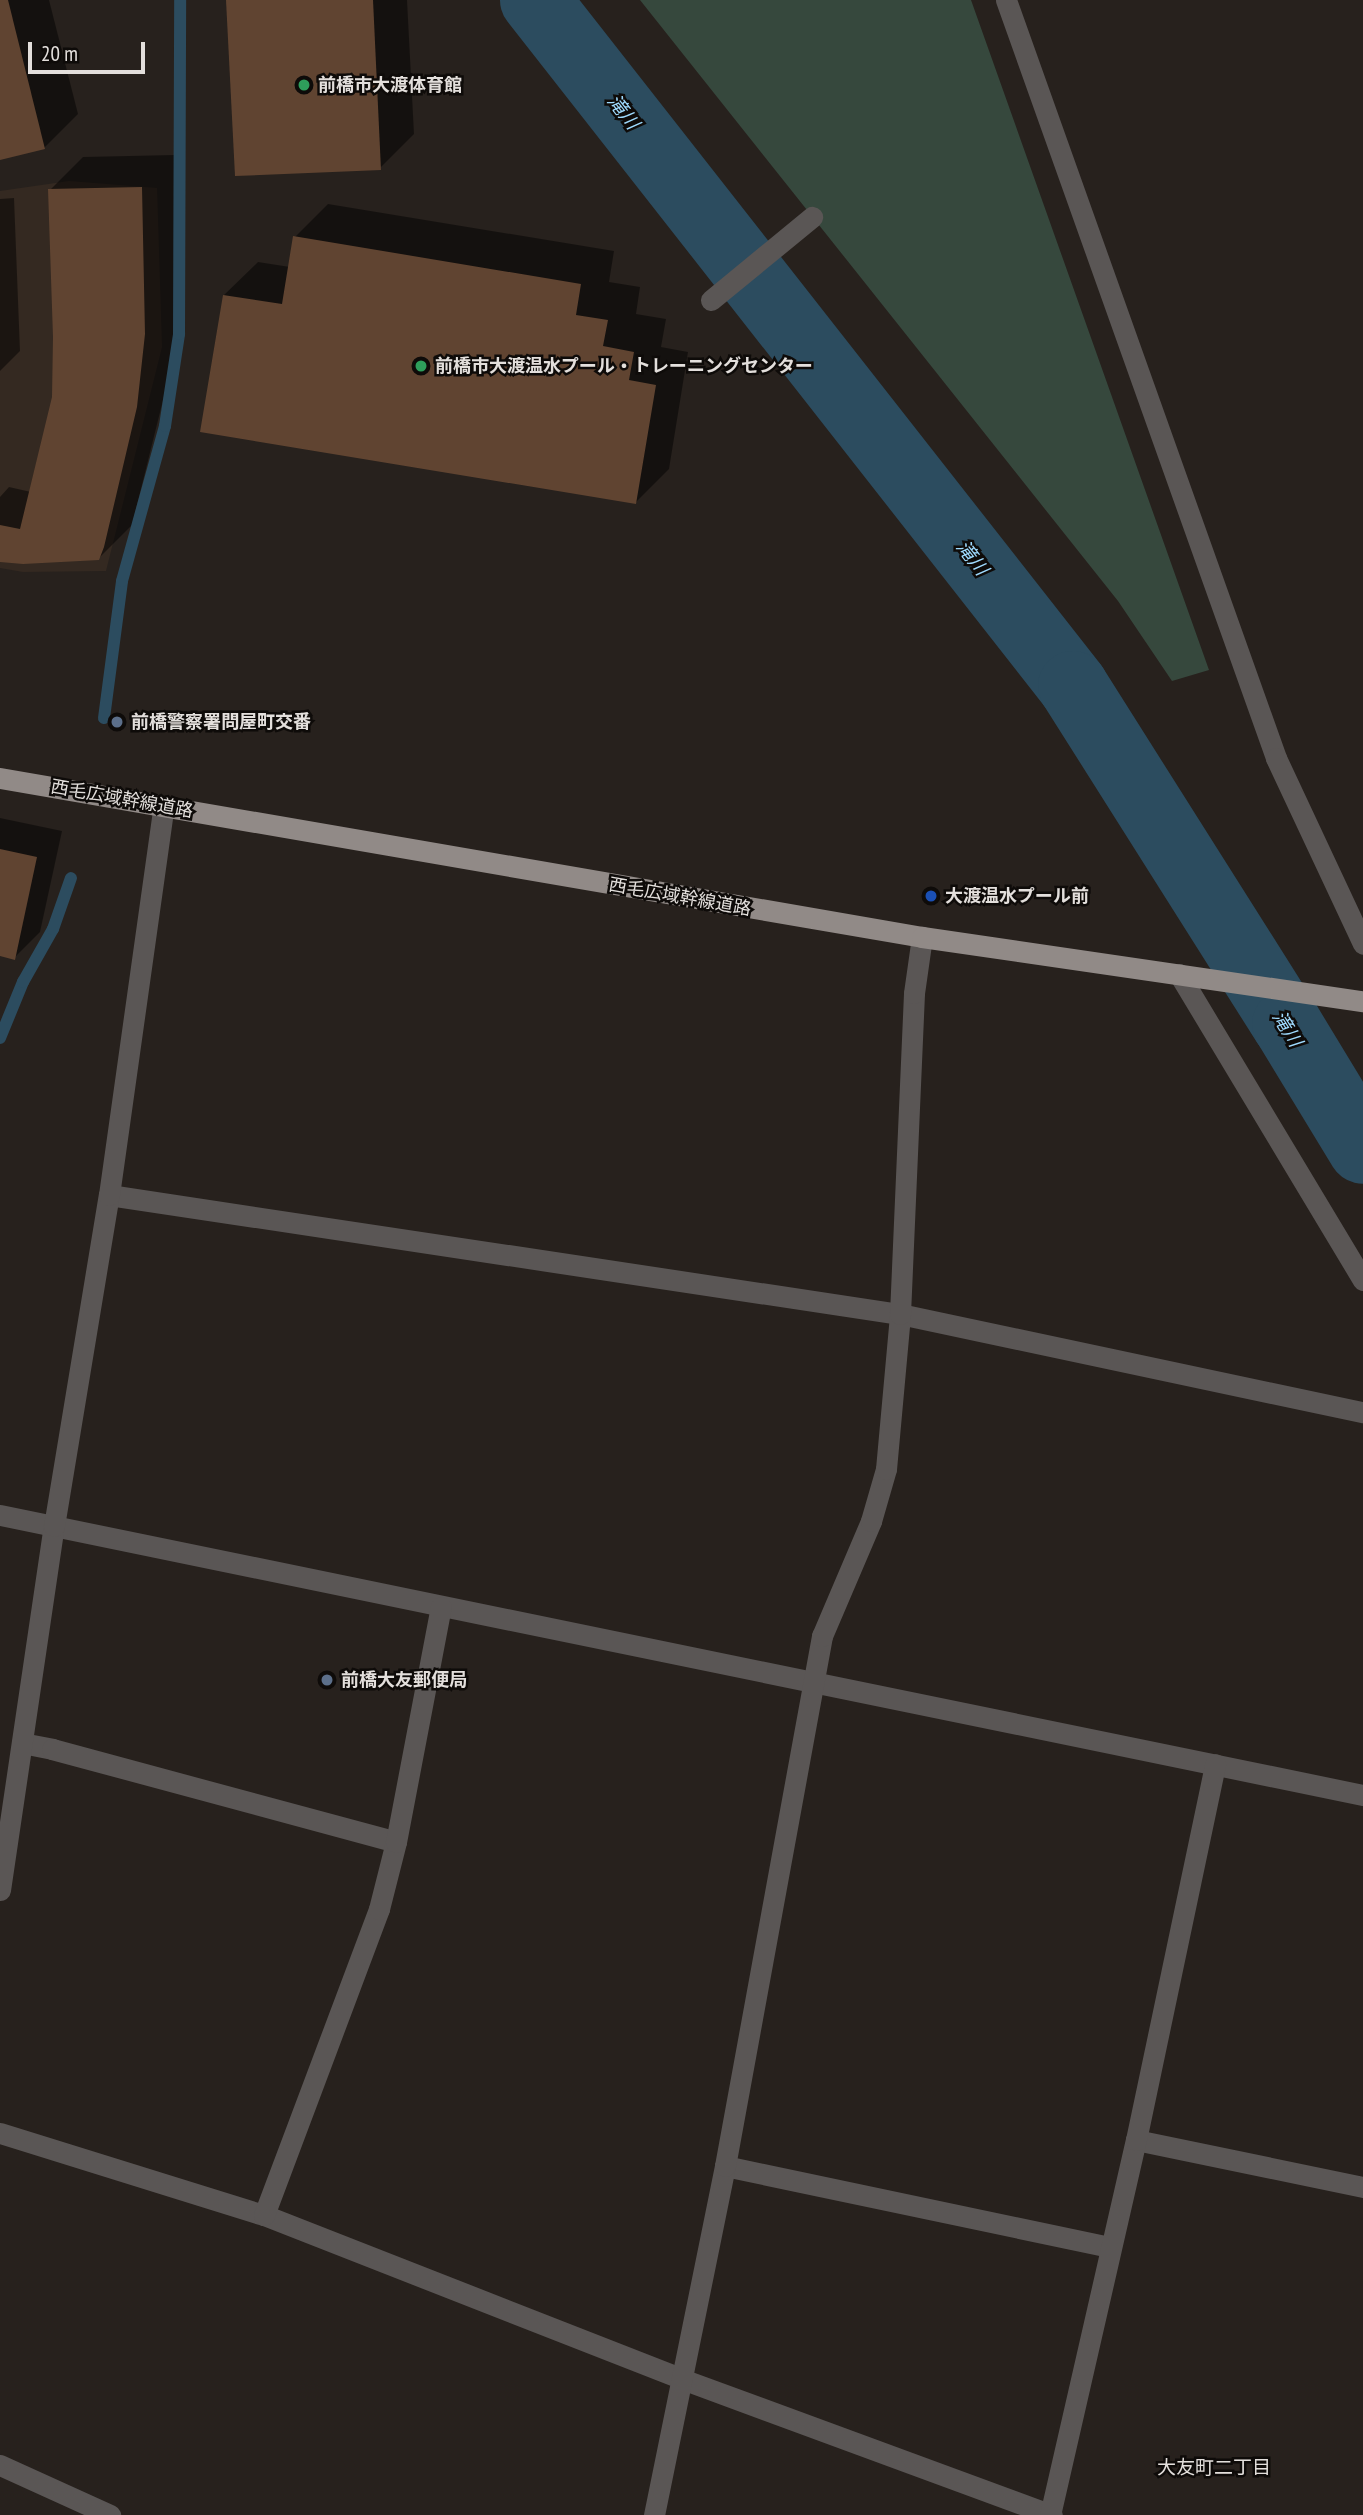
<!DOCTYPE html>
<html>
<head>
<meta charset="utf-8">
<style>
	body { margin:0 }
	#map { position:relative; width:1363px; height:2515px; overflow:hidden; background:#27211d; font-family:"PT Sans Narrow","Noto Sans JP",sans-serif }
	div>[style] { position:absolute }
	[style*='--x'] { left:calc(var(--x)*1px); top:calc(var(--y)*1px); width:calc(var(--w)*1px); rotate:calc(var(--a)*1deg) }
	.built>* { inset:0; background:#342921 }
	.green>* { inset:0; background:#36483d }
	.shadow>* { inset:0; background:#0007 }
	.stream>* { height:12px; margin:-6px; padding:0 6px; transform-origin:6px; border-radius:6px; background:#2c4c5f }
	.river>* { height:70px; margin:-35px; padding:0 35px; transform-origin:35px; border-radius:35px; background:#2c4c5f }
	.building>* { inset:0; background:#604431 }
	.minor>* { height:21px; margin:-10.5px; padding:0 10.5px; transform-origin:10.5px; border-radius:10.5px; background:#5a5655 }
	.major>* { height:21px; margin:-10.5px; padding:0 10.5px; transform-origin:10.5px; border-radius:10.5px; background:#918a87 }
	.dots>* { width:19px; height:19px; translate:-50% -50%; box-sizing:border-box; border:4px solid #0e0b09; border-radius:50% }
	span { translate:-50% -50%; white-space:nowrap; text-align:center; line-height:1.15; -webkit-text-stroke:5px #0e0b09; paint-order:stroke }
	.poi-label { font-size:18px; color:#e3dfdc; font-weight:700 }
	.left { translate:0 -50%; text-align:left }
	.street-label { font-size:18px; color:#e3dfdc }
	.water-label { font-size:19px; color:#9fdbff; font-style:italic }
	.neighbourhood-label { font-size:19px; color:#e3dfdc }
	.scale { position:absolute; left:28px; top:42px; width:117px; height:32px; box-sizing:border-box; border:4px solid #e3dfdc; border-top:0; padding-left:9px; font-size:21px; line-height:24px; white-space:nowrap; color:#e3dfdc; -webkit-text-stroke:5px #0e0b09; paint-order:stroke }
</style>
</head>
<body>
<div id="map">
	<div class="built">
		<i style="clip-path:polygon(69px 181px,157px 188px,162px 347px,106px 571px,23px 572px,0 568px,0 191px)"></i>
	</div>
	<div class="green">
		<i style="clip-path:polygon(640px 0,971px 0,1209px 670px,1172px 681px,1118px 601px)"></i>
	</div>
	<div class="shadow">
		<i style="clip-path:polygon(0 0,49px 0,78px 114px,44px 148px,0 158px)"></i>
		<i style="clip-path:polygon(228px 0,407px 0,414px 134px,380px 168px)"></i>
		<i style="clip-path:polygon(174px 155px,178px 298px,170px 372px,132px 525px,98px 559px,0 560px,0 497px,9px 487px,31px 492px,53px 397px,55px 337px,50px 190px,83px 157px)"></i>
		<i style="clip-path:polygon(14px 198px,20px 351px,0 371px,0 199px)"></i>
		<i style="clip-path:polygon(328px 204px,614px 251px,609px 282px,640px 287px,636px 314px,666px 319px,661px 347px,688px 352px,669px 469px,636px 502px,224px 295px,258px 262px,290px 267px,295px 237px)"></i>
		<i style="clip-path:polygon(0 818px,62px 831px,40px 932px,14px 958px,0 955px)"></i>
	</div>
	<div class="stream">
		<i style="--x:104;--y:718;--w:138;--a:-82.5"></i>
		<i style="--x:122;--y:581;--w:161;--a:-74.5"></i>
		<i style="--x:165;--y:426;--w:93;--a:-81.3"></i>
		<i style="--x:179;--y:334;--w:334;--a:-89.8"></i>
		<i style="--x:0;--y:1038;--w:61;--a:-67.7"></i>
		<i style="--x:23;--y:982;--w:61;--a:-60.5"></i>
		<i style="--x:53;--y:929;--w:54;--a:-70.6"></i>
	</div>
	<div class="river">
		<i style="--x:535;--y:0;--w:872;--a:51.89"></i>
		<i style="--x:1073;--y:686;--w:400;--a:57.7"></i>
		<i style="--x:1287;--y:1024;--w:146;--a:58.7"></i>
	</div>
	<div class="building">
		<i style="clip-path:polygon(0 0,8px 0,45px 149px,0 160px)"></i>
		<i style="clip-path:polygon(226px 0,373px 0,381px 170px,235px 176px)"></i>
		<i style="clip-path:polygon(142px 187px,145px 334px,137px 407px,104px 547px,99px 560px,23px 564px,0 562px,0 525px,20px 529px,52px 397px,53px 337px,48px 189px)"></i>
		<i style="clip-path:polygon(293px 236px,581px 284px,576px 315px,608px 320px,603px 346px,634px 352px,629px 380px,656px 385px,636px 504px,200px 432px,223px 295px,282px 304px)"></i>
		<i style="clip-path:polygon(0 849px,37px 857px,15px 960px,0 956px)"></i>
	</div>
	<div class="minor">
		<i style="--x:1006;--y:0;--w:805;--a:70.39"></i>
		<i style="--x:1276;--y:758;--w:205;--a:64.9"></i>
		<i style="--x:711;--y:300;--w:131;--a:-39.4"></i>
		<i style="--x:1179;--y:974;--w:357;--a:59"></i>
		<i style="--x:109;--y:1195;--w:800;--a:8.56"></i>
		<i style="--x:900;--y:1314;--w:473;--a:12"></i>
		<i style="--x:0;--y:1515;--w:1391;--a:11.61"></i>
		<i style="--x:22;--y:1743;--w:31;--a:11"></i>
		<i style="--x:52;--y:1749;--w:356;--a:15.1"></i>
		<i style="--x:0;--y:1890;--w:368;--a:-81.6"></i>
		<i style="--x:54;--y:1526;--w:336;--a:-80.6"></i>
		<i style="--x:109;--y:1195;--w:393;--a:-82"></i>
		<i style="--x:0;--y:2133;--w:276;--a:17.3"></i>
		<i style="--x:264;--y:2215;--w:449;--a:21.4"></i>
		<i style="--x:682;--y:2379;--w:394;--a:20.2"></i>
		<i style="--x:1136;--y:2140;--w:232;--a:11.7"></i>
		<i style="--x:725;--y:2166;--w:393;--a:11.9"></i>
		<i style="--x:264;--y:2215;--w:327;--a:-69.4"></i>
		<i style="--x:379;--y:1909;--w:69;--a:-75.8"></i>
		<i style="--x:396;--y:1842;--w:239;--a:-79.2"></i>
		<i style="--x:0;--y:2465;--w:121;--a:24.4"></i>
		<i style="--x:654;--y:2515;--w:356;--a:-78.5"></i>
		<i style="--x:725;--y:2166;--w:539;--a:-79.63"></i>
		<i style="--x:822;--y:1636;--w:125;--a:-66.9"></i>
		<i style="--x:871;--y:1521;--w:54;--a:-73.9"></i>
		<i style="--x:886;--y:1469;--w:156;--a:-84.8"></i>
		<i style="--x:900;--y:1314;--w:321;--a:-87.5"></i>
		<i style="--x:914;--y:993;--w:57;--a:-81.9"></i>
		<i style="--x:1050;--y:2515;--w:385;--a:-77.1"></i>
		<i style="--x:1136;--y:2140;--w:384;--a:-78.1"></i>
	</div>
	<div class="major">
		<i style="--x:0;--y:778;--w:936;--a:9.78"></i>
		<i style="--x:922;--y:937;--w:446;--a:8.3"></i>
	</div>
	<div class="dots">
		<i style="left:304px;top:85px;background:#2e9e5b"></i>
		<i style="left:421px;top:366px;background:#2e9e5b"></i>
		<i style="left:117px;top:722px;background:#5c6f8a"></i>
		<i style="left:931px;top:896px;background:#1a4fb4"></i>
		<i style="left:327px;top:1680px;background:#5c6f8a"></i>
	</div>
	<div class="poi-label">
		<span class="left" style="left:318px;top:85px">前橋市大渡体育館</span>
		<span class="left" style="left:435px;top:366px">前橋市大渡温水プール・トレーニングセンター</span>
		<span class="left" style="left:131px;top:722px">前橋警察署問屋町交番</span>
		<span class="left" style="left:945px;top:896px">大渡温水プール前</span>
		<span class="left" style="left:341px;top:1680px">前橋大友郵便局</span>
	</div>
	<div class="street-label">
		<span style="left:122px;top:799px;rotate:10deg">西毛広域幹線道路</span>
		<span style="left:680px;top:897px;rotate:10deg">西毛広域幹線道路</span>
	</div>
	<div class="water-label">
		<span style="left:623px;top:112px;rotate:52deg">滝川</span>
		<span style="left:972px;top:558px;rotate:52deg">滝川</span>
		<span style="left:1287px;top:1029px;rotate:58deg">滝川</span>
	</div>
	<div class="neighbourhood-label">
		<span style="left:1214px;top:2468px">大友町二丁目</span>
	</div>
	<div class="scale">20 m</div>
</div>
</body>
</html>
